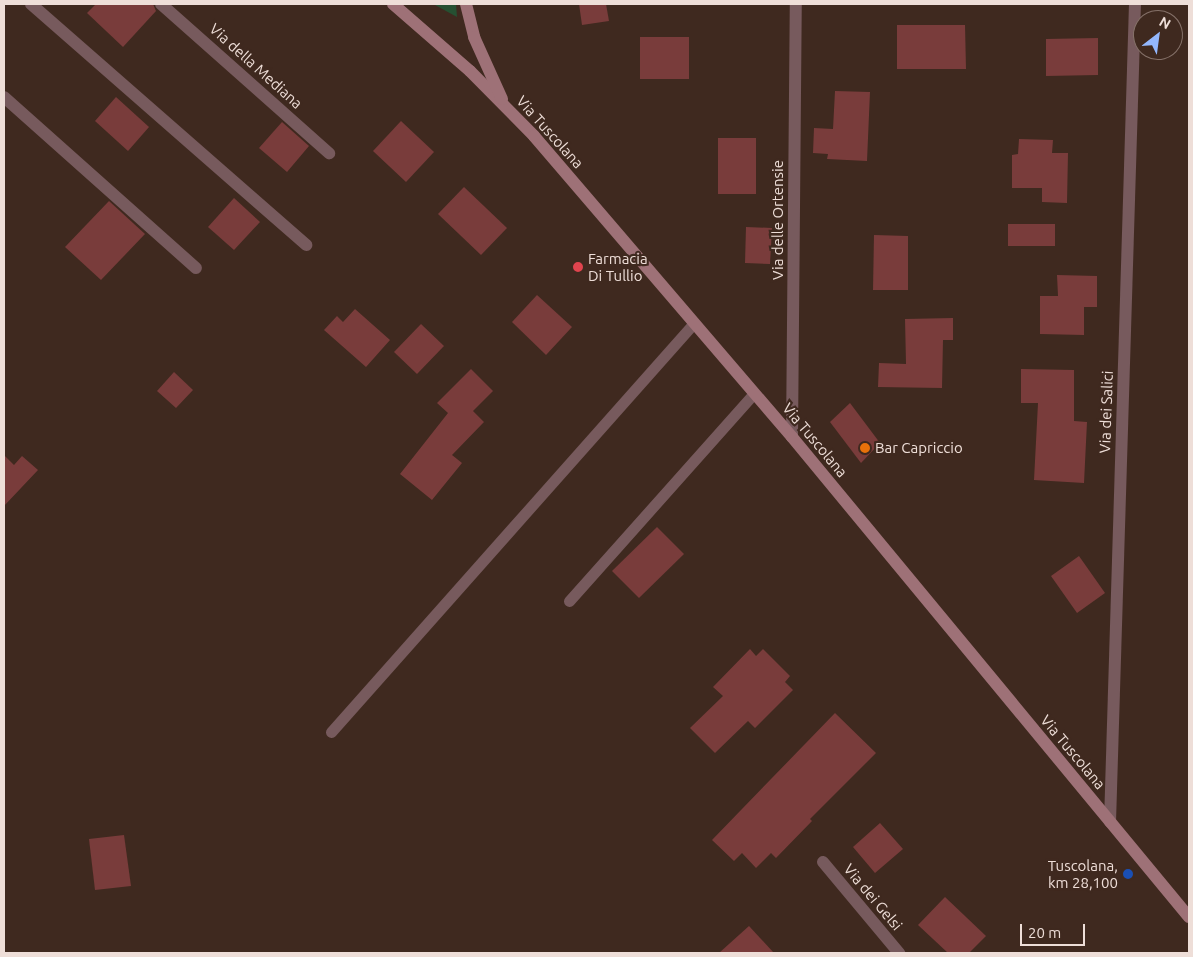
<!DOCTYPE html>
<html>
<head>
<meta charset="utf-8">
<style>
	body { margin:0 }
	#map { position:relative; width:1193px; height:957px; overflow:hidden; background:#3f291f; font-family:Ubuntu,sans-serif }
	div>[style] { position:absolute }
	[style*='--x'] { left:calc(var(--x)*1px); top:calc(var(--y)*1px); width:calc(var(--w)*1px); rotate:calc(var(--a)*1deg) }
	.green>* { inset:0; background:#265032 }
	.building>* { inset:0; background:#793c3b }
	.service>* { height:11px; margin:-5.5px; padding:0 5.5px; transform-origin:5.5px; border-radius:5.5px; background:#775a5d }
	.minor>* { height:12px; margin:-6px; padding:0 6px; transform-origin:6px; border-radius:6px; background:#775a5d }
	.secondary>* { height:12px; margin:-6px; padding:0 6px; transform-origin:6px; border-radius:6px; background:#9e7177 }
	.dots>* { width:14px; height:14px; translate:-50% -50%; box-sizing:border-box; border:2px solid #3f291f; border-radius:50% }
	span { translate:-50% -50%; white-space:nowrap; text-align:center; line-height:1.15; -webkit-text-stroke:4.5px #3f291f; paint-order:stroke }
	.street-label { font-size:15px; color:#eeded8 }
	.poi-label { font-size:15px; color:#eeded8 }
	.left { translate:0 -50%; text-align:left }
	.right { translate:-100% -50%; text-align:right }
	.frame { position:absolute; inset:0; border:5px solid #eeded8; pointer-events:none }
	.north { position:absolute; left:1133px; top:10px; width:50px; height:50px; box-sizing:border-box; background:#3f291f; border:1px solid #857169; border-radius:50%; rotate:30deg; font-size:14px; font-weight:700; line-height:20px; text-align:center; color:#eeded8 }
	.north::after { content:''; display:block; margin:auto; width:18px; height:22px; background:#93b7fd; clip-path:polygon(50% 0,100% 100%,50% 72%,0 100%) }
	.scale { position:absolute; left:1020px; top:924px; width:65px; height:22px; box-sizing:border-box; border:2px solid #eeded8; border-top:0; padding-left:6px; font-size:15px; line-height:18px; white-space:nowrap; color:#eeded8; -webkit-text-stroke:4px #3f291f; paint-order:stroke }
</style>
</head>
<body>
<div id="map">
	<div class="green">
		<i style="clip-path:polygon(436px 4px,456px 4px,457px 17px,435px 5px)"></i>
	</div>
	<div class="building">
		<i style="clip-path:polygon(96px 4px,153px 4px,156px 11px,123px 47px,87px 13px)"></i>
		<i style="clip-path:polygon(579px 4px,606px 4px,609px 21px,582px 25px)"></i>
		<i style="clip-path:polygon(897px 25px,965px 25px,966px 69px,897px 69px)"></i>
		<i style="clip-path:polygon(640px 37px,689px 37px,689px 79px,640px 79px)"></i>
		<i style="clip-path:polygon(1098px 38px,1098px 75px,1046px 76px,1046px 39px)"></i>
		<i style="clip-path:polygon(835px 91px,870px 92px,867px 161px,827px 159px,828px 154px,813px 153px,814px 128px,833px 129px)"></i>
		<i style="clip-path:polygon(116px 97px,149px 127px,128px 151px,95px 121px)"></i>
		<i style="clip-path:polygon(401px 121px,434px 152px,406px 182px,373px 151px)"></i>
		<i style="clip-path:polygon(282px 122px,309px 146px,287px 172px,259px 148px)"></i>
		<i style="clip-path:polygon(718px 138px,756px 138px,756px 194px,718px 194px)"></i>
		<i style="clip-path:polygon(1019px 139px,1053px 140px,1052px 153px,1068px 153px,1067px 203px,1042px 202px,1042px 188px,1012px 188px,1012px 155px,1018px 154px)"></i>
		<i style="clip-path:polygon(464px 187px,507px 228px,481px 255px,438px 214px)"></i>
		<i style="clip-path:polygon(234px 198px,260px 222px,234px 250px,208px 227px)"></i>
		<i style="clip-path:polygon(109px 201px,145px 234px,101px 280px,65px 247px)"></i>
		<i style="clip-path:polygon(1008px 224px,1055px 224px,1055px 246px,1008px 246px)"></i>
		<i style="clip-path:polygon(746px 227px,772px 228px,770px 264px,745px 263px)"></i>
		<i style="clip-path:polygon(874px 235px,908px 236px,908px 290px,873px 290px)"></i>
		<i style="clip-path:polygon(1057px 275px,1097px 276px,1097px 307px,1084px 307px,1084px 335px,1040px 334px,1040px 296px,1058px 296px)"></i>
		<i style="clip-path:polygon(537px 295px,572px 327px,546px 355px,512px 322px)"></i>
		<i style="clip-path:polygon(355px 309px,390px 340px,366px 367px,324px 330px,337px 316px,343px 322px)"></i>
		<i style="clip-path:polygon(953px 318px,953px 340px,943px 340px,942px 388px,878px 387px,879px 363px,906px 364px,905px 319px)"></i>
		<i style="clip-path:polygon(421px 324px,444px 346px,417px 374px,394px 352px)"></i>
		<i style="clip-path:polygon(471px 369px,493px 391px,473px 411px,484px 422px,452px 455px,462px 463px,432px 500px,400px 474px,448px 413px,437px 403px)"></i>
		<i style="clip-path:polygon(1021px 369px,1074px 370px,1074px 421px,1087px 422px,1084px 483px,1034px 480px,1038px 403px,1021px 403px)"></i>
		<i style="clip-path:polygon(174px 372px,193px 390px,176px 408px,157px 391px)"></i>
		<i style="clip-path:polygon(850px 403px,880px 443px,861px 463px,830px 422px)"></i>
		<i style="clip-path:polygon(4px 455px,14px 465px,22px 456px,38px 470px,4px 506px)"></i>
		<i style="clip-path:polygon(657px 527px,684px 554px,639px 598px,612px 571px)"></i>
		<i style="clip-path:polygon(1079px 556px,1105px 593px,1077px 613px,1051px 576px)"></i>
		<i style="clip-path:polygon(750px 649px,756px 656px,763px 649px,790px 676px,785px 682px,793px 690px,755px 728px,748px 721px,715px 753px,690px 728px,723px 696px,713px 687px)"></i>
		<i style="clip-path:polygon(835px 713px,876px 753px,810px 819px,812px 821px,776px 858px,771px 853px,756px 868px,742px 853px,734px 861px,712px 840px)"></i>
		<i style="clip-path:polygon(880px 823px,903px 849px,875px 873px,853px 847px)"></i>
		<i style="clip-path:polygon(124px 835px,131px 886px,95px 890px,89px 839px)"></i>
		<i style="clip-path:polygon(945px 897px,986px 936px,969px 953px,948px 953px,918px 925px)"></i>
		<i style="clip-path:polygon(749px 926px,774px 953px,719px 953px)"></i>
	</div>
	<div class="service">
		<i style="--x:569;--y:601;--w:278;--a:-48.3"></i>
		<i style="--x:331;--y:732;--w:547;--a:-48.41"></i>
	</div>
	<div class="minor">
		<i style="--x:31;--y:4;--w:366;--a:41.2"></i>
		<i style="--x:161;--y:4;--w:225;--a:41.6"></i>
		<i style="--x:4;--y:97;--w:257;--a:41.7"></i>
		<i style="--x:792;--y:437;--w:433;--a:-89.5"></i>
		<i style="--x:1110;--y:822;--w:818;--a:-88.25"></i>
		<i style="--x:823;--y:862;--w:119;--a:50.1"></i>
	</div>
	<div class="secondary">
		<i style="--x:393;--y:4;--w:102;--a:41"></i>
		<i style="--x:470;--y:71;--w:91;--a:45.4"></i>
		<i style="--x:534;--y:136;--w:396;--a:49.4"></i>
		<i style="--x:792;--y:437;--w:623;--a:50.41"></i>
		<i style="--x:466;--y:4;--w:34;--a:76"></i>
		<i style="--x:474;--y:37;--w:68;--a:65.7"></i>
	</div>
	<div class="dots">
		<i style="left:578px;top:267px;background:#e0444e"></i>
		<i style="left:865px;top:448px;background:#e8710a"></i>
		<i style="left:1128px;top:874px;background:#1a4fb4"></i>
	</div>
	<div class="street-label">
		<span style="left:256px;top:66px;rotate:42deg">Via della Mediana</span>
		<span style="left:550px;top:132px;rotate:48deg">Via Tuscolana</span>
		<span style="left:778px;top:220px;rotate:-90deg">Via delle Ortensie</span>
		<span style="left:1106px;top:412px;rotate:-88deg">Via dei Salici</span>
		<span style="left:815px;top:440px;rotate:50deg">Via Tuscolana</span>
		<span style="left:1073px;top:752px;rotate:50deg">Via Tuscolana</span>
		<span style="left:873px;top:897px;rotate:50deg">Via dei Gelsi</span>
	</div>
	<div class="poi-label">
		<span class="left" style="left:588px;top:267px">Farmacia<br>Di Tullio</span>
		<span class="left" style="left:875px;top:448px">Bar Capriccio</span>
		<span class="right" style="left:1118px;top:874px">Tuscolana,<br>km 28,100</span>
	</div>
	<div class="frame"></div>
	<div class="north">N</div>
	<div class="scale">20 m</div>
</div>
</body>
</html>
